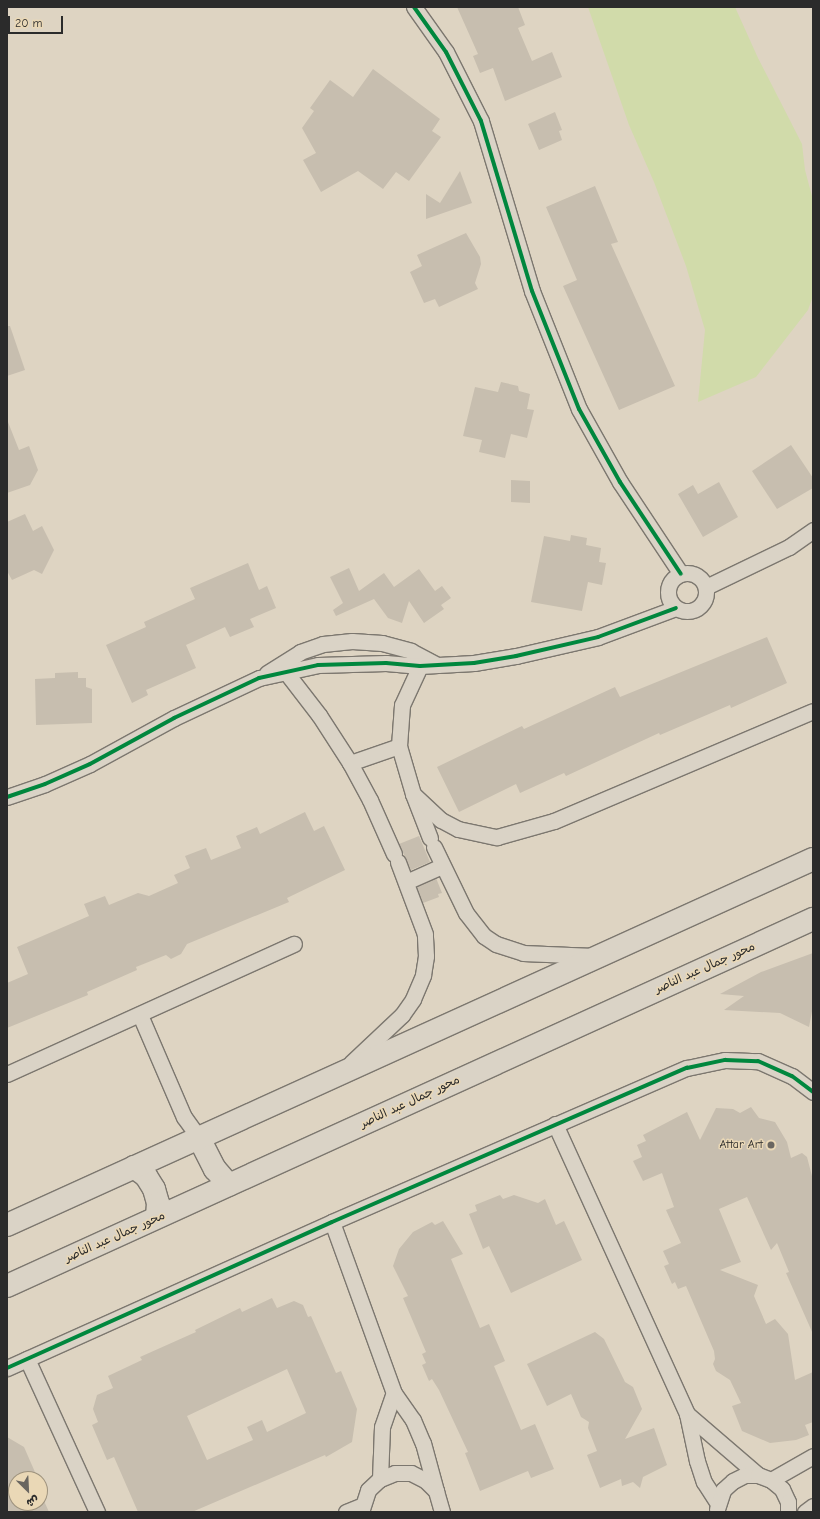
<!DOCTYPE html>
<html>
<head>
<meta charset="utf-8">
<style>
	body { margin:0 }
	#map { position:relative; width:820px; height:1519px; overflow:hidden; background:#ded4c2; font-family:"Comic Neue","Playpen Sans Arabic",sans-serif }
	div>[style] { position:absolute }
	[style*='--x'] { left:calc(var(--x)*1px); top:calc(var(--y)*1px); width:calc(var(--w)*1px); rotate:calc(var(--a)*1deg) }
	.green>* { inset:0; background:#d1dbaa }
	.building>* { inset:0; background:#c7beaf }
	.roads { filter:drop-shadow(1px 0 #7c776f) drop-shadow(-1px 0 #7c776f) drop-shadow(0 1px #7c776f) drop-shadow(0 -1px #7c776f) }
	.minor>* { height:15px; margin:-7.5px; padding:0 7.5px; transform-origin:7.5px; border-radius:7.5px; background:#dad3c6 }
	.minor>.ring { margin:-7.5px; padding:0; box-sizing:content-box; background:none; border:15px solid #dad3c6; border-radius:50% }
	.secondary>* { height:22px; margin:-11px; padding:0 11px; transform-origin:11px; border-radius:11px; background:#dad3c6 }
	.cycleway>* { height:4px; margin:-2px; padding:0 2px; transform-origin:2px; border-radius:2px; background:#00873e }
	.dots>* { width:11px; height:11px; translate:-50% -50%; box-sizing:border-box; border:2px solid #ead8b6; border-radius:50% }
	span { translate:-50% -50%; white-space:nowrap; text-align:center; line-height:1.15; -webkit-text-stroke:3px #ead8b6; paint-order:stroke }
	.street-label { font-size:12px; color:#2b2b2b }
	.poi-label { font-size:12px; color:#2b2b2b }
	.right { translate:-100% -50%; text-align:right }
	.frame { position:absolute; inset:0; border:8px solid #2b2b2b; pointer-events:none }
	.north { position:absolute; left:8px; top:1471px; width:40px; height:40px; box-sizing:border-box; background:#ead8b6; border:1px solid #9e937e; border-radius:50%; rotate:156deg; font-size:11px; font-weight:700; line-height:16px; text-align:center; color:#2b2b2b }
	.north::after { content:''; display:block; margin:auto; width:14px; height:18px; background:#6a6660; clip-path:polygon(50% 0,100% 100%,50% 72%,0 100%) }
	.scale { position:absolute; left:8px; top:16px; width:55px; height:18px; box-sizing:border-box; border:2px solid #2b2b2b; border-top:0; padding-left:5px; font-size:12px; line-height:14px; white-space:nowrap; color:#2b2b2b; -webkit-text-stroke:3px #ead8b6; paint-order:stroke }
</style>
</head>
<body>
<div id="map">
	<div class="green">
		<i style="clip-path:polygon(588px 7px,735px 7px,758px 58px,802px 144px,805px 170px,813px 200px,813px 296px,808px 310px,756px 377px,698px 402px,705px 330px,686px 266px,654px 182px,629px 125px)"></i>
	</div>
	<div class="building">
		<i style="clip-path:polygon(457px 7px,518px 7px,525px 25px,518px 28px,532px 61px,552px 52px,562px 77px,505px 101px,493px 68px,480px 73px,473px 56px,478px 54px)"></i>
		<i style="clip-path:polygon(373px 69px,440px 119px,432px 131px,441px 137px,409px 181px,396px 172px,383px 189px,358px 171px,321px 192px,303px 160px,316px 153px,302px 128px,314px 111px,310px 108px,330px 80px,353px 97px)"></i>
		<i style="clip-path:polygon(555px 112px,562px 130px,559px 131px,562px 140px,539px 150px,528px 124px)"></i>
		<i style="clip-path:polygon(460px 171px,472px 203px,426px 219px,426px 194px,440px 203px)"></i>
		<i style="clip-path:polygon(595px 186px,618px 242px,611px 244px,675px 386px,619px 410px,563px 286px,577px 280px,546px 207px)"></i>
		<i style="clip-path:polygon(466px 233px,480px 257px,481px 264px,475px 283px,478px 289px,439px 307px,435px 299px,424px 303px,410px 272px,422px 266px,417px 255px)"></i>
		<i style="clip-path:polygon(7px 326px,10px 326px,25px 370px,7px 376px)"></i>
		<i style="clip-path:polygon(501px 382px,518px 386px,519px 391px,530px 394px,527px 409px,534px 410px,527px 438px,511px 434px,505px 458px,479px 452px,482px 440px,463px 436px,475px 387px,498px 392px)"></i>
		<i style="clip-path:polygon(8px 422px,19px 450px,29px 446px,38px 470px,30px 485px,7px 493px)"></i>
		<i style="clip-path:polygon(791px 445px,813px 478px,813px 488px,777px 509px,752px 471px)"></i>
		<i style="clip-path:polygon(511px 480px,530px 481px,530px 503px,511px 502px)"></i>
		<i style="clip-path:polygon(719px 482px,738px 517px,703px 537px,678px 494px,693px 485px,698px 494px)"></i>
		<i style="clip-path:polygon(25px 514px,33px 531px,42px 526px,54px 550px,42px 574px,34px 570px,12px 580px,7px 571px,7px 522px)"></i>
		<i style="clip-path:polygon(571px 535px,587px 538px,586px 545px,601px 548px,599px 562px,606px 563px,602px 585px,588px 582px,582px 611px,531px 602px,544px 536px,570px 541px)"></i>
		<i style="clip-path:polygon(248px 563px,259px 590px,267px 586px,276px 608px,250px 619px,254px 627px,230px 637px,225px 627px,186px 645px,196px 668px,146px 690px,148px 695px,132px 703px,106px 645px,146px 627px,144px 622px,195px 599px,190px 588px)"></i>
		<i style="clip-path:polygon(349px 568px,359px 591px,384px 573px,394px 587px,419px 569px,435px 591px,442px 586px,451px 598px,441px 605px,444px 609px,424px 623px,409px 601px,402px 623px,388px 618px,374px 599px,336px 616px,333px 610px,343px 603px,330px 577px)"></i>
		<i style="clip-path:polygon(767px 637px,787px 683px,731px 708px,730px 705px,660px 735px,659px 733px,566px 776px,564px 773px,520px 793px,516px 784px,459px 812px,437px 767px,522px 726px,524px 729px,615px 687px,620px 697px)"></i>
		<i style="clip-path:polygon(78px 672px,78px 678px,86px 678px,86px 687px,92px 689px,92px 723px,36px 725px,35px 679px,55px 678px,55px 673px)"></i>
		<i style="clip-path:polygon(305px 812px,314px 831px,324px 826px,345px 870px,287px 898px,289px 902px,187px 944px,181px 954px,171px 959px,166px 955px,136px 967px,137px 970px,87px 992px,88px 995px,7px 1028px,7px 983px,28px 974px,17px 947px,89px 916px,84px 904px,105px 896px,109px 905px,138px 893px,149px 896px,178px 883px,174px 875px,190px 868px,185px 856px,206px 848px,211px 860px,241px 848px,236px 836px,257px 827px,260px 834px)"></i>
		<i style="clip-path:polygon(419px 836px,430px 862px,411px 870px,399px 844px)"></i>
		<i style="clip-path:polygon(436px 878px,442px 893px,438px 894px,439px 897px,423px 903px,417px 887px)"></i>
		<i style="clip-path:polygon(813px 953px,813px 1006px,809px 1027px,780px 1013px,724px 1010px,744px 996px,720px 994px,761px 972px)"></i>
		<i style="clip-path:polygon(751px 1107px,759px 1118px,775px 1122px,787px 1142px,791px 1158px,802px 1153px,807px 1157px,813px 1180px,813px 1334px,786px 1273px,789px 1272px,777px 1243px,771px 1250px,747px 1197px,719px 1209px,741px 1262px,720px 1270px,758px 1285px,754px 1296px,766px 1324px,775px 1319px,788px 1334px,795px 1380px,813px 1372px,813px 1422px,805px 1425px,809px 1435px,796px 1440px,770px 1443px,742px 1431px,732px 1406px,741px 1403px,730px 1380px,716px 1371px,713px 1364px,715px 1359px,714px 1351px,686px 1286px,678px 1289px,675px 1282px,672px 1284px,664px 1266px,669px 1264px,663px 1251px,681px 1243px,666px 1210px,674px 1207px,662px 1173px,643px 1181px,633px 1161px,642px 1157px,637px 1145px,646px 1141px,643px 1135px,687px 1112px,700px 1140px,716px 1108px,733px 1109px,740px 1113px)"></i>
		<i style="clip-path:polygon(500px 1195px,503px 1199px,514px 1195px,538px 1203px,545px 1199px,556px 1225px,564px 1221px,582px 1260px,511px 1293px,489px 1246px,483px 1249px,469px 1214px,477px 1211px,475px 1205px)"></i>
		<i style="clip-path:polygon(443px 1221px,463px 1254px,451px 1259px,480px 1328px,489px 1324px,505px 1361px,494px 1366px,521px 1430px,535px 1424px,554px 1469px,531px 1478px,528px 1471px,480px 1491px,465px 1453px,468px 1452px,439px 1390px,432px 1379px,429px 1381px,422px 1365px,426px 1363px,422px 1354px,426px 1352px,403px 1298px,408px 1296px,393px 1266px,399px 1249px,413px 1232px,432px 1222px,435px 1225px)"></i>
		<i style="clip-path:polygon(evenodd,272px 1298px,277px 1308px,294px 1301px,303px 1305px,308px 1317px,311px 1316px,336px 1373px,341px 1371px,357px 1409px,352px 1442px,326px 1457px,325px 1455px,192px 1512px,138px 1512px,114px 1457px,107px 1460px,92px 1425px,98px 1422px,93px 1409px,97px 1395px,113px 1388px,108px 1376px,142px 1360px,140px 1357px,196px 1332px,195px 1330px,240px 1308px,242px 1312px,272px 1298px,287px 1369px,306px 1413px,267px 1432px,262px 1420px,247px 1427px,253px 1440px,207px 1460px,187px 1416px,287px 1369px)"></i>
		<i style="clip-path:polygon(595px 1332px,604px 1339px,625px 1382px,633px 1387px,642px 1409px,625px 1439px,654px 1428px,667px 1465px,643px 1477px,640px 1488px,633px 1482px,622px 1486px,621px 1479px,600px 1488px,587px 1455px,597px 1451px,588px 1428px,589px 1422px,581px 1417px,571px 1394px,547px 1406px,527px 1364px)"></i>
		<i style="clip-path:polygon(7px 1437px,24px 1447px,38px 1479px,16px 1479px,16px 1503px,40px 1503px,40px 1492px,49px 1512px,7px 1512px)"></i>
	</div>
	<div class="roads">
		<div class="minor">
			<i style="--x:414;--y:7;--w:55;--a:54.6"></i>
			<i style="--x:446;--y:52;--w:77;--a:63.1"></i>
			<i style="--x:481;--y:121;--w:177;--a:73.3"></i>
			<i style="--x:532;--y:291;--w:127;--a:68.3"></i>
			<i style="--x:579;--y:409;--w:84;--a:60.7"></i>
			<i style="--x:620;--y:482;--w:110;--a:56.5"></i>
			<i class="ring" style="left:668px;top:573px;width:23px;height:23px"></i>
			<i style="--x:706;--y:587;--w:92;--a:-25.7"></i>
			<i style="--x:789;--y:547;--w:29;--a:-35"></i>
			<i style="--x:420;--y:666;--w:43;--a:114.8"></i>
			<i style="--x:402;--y:705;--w:41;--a:94.2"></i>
			<i style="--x:399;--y:746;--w:50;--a:73.7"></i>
			<i style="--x:413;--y:794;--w:47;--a:68.9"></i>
			<i style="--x:285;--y:671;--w:56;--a:52.3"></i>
			<i style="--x:319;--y:715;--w:57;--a:57.1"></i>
			<i style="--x:350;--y:763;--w:42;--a:61.6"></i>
			<i style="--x:370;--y:800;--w:59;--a:66"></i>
			<i style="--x:267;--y:673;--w:39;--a:-32"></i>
			<i style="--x:300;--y:652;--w:24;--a:-19"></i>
			<i style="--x:323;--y:644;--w:29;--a:-6"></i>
			<i style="--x:352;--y:641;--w:30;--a:4"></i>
			<i style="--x:382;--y:643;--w:30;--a:15"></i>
			<i style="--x:411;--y:651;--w:30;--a:28"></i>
			<i style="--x:350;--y:763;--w:52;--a:-19.1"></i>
			<i style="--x:413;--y:794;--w:38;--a:43"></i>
			<i style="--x:441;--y:820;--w:19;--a:28"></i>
			<i style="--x:458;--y:829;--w:40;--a:12"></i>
			<i style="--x:497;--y:837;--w:59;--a:-15.7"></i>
			<i style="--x:554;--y:821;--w:281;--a:-23"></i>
			<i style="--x:7;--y:797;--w:40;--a:-18.9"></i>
			<i style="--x:45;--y:784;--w:49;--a:-24"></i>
			<i style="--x:90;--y:764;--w:96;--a:-28.7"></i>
			<i style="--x:174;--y:718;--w:94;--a:-25.2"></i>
			<i style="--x:259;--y:678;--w:60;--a:-12.4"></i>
			<i style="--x:318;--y:665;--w:68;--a:-1.7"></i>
			<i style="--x:386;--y:663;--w:34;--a:5"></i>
			<i style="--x:420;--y:666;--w:54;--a:-3.2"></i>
			<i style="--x:474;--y:663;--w:43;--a:-9.5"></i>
			<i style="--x:516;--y:656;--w:84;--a:-13"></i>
			<i style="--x:598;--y:637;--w:83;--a:-20.4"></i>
			<i style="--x:434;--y:847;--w:73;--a:64.1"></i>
			<i style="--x:466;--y:913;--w:29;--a:52"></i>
			<i style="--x:484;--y:936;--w:14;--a:34"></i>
			<i style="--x:496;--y:944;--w:28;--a:18"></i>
			<i style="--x:523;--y:953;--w:71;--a:2.4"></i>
			<i style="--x:406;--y:882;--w:39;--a:-24"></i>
			<i style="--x:140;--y:1015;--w:111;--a:66.7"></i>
			<i style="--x:184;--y:1117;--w:26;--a:54"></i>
			<i style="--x:351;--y:1063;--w:70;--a:-43.3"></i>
			<i style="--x:402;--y:1015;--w:19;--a:-55"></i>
			<i style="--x:413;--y:999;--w:26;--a:-67"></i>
			<i style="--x:423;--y:975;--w:19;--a:-81"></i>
			<i style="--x:426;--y:956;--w:22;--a:-93"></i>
			<i style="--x:425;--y:934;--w:77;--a:-110.6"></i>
			<i style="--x:7;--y:1074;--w:315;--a:-24.4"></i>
			<i style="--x:555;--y:1124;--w:319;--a:65.5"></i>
			<i style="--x:687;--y:1414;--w:48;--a:78"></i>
			<i style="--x:697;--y:1461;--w:22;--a:72"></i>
			<i style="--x:704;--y:1482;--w:24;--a:57"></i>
			<i style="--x:332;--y:1222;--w:182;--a:70.1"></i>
			<i style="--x:394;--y:1393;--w:33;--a:55"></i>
			<i style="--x:413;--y:1420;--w:25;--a:67"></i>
			<i style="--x:423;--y:1443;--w:50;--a:74.8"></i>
			<i style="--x:27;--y:1359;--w:168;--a:65.4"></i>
			<i style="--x:7;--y:1368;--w:356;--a:-24.2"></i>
			<i style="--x:332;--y:1222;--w:387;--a:-23.5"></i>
			<i style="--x:687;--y:1068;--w:39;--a:-12"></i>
			<i style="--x:725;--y:1060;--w:33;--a:2"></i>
			<i style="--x:758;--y:1061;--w:37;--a:24"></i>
			<i style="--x:792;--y:1076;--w:26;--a:37"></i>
			<i style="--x:687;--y:1414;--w:94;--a:40.7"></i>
			<i style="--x:380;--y:1479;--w:52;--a:-87.8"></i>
			<i style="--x:382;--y:1427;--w:36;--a:-71"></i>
			<i style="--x:771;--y:1480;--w:48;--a:-29.7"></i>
			<i style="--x:717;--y:1509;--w:20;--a:-72"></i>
			<i style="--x:723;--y:1490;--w:13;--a:-42"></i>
			<i style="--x:733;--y:1481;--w:13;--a:-27"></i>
			<i style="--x:745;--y:1475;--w:13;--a:0"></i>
			<i style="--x:758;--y:1475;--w:14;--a:21"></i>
			<i style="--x:771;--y:1480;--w:14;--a:39"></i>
			<i style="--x:782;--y:1489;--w:14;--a:65"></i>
			<i style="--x:788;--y:1502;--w:10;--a:90"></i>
			<i style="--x:346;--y:1512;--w:16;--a:-22"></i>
			<i style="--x:361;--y:1512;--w:23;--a:-72"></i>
			<i style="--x:368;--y:1490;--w:16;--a:-43"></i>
			<i style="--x:380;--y:1479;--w:16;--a:-22"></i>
			<i style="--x:395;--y:1473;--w:16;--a:0"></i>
			<i style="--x:411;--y:1473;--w:16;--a:27"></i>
			<i style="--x:425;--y:1480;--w:16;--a:45"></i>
			<i style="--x:436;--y:1491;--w:22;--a:74"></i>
			<i style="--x:805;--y:1512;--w:10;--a:-37"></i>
		</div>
		<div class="secondary">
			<i style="--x:199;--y:1138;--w:35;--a:63"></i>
			<i style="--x:215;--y:1169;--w:21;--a:49"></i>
			<i style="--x:134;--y:1167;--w:15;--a:37"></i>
			<i style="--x:146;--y:1176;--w:15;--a:58"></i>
			<i style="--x:154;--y:1189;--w:15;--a:74"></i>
			<i style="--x:158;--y:1203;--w:14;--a:94"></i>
			<i style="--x:7;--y:1225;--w:885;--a:-24.42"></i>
			<i style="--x:7;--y:1286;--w:886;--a:-24.48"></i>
		</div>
	</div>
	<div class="cycleway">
		<i style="--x:414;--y:7;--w:55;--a:54.6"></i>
		<i style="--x:446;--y:52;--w:77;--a:63.1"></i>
		<i style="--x:481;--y:121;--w:177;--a:73.3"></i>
		<i style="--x:532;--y:291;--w:127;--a:68.3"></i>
		<i style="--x:579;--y:409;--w:84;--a:60.7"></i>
		<i style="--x:620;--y:482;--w:110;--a:56.5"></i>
		<i style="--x:7;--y:797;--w:40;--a:-18.9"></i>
		<i style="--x:45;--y:784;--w:49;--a:-24"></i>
		<i style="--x:90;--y:764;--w:96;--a:-28.7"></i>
		<i style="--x:174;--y:718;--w:94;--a:-25.2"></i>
		<i style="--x:259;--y:678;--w:60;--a:-12.4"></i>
		<i style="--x:318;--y:665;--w:68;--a:-1.7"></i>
		<i style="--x:386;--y:663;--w:34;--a:5"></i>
		<i style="--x:420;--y:666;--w:54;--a:-3.2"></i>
		<i style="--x:474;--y:663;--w:43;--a:-9.5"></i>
		<i style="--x:516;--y:656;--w:84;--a:-13"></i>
		<i style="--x:598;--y:637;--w:83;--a:-20.4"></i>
		<i style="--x:7;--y:1368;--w:356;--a:-24.2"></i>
		<i style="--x:332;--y:1222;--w:387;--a:-23.5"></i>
		<i style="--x:687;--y:1068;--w:39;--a:-12"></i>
		<i style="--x:725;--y:1060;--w:33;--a:2"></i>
		<i style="--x:758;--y:1061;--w:37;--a:24"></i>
		<i style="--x:792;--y:1076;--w:26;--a:37"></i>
	</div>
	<div class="dots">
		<i style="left:771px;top:1145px;background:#6a6660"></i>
	</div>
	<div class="street-label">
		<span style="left:705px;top:968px;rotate:-24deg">محور جمال عبد الناصر</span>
		<span style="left:410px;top:1102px;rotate:-25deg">محور جمال عبد الناصر</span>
		<span style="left:115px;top:1237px;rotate:-24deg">محور جمال عبد الناصر</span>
	</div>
	<div class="poi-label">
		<span class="right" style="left:763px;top:1145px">Attar Art</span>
	</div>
	<div class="frame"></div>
	<div class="north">ش</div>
	<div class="scale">20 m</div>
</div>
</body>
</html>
